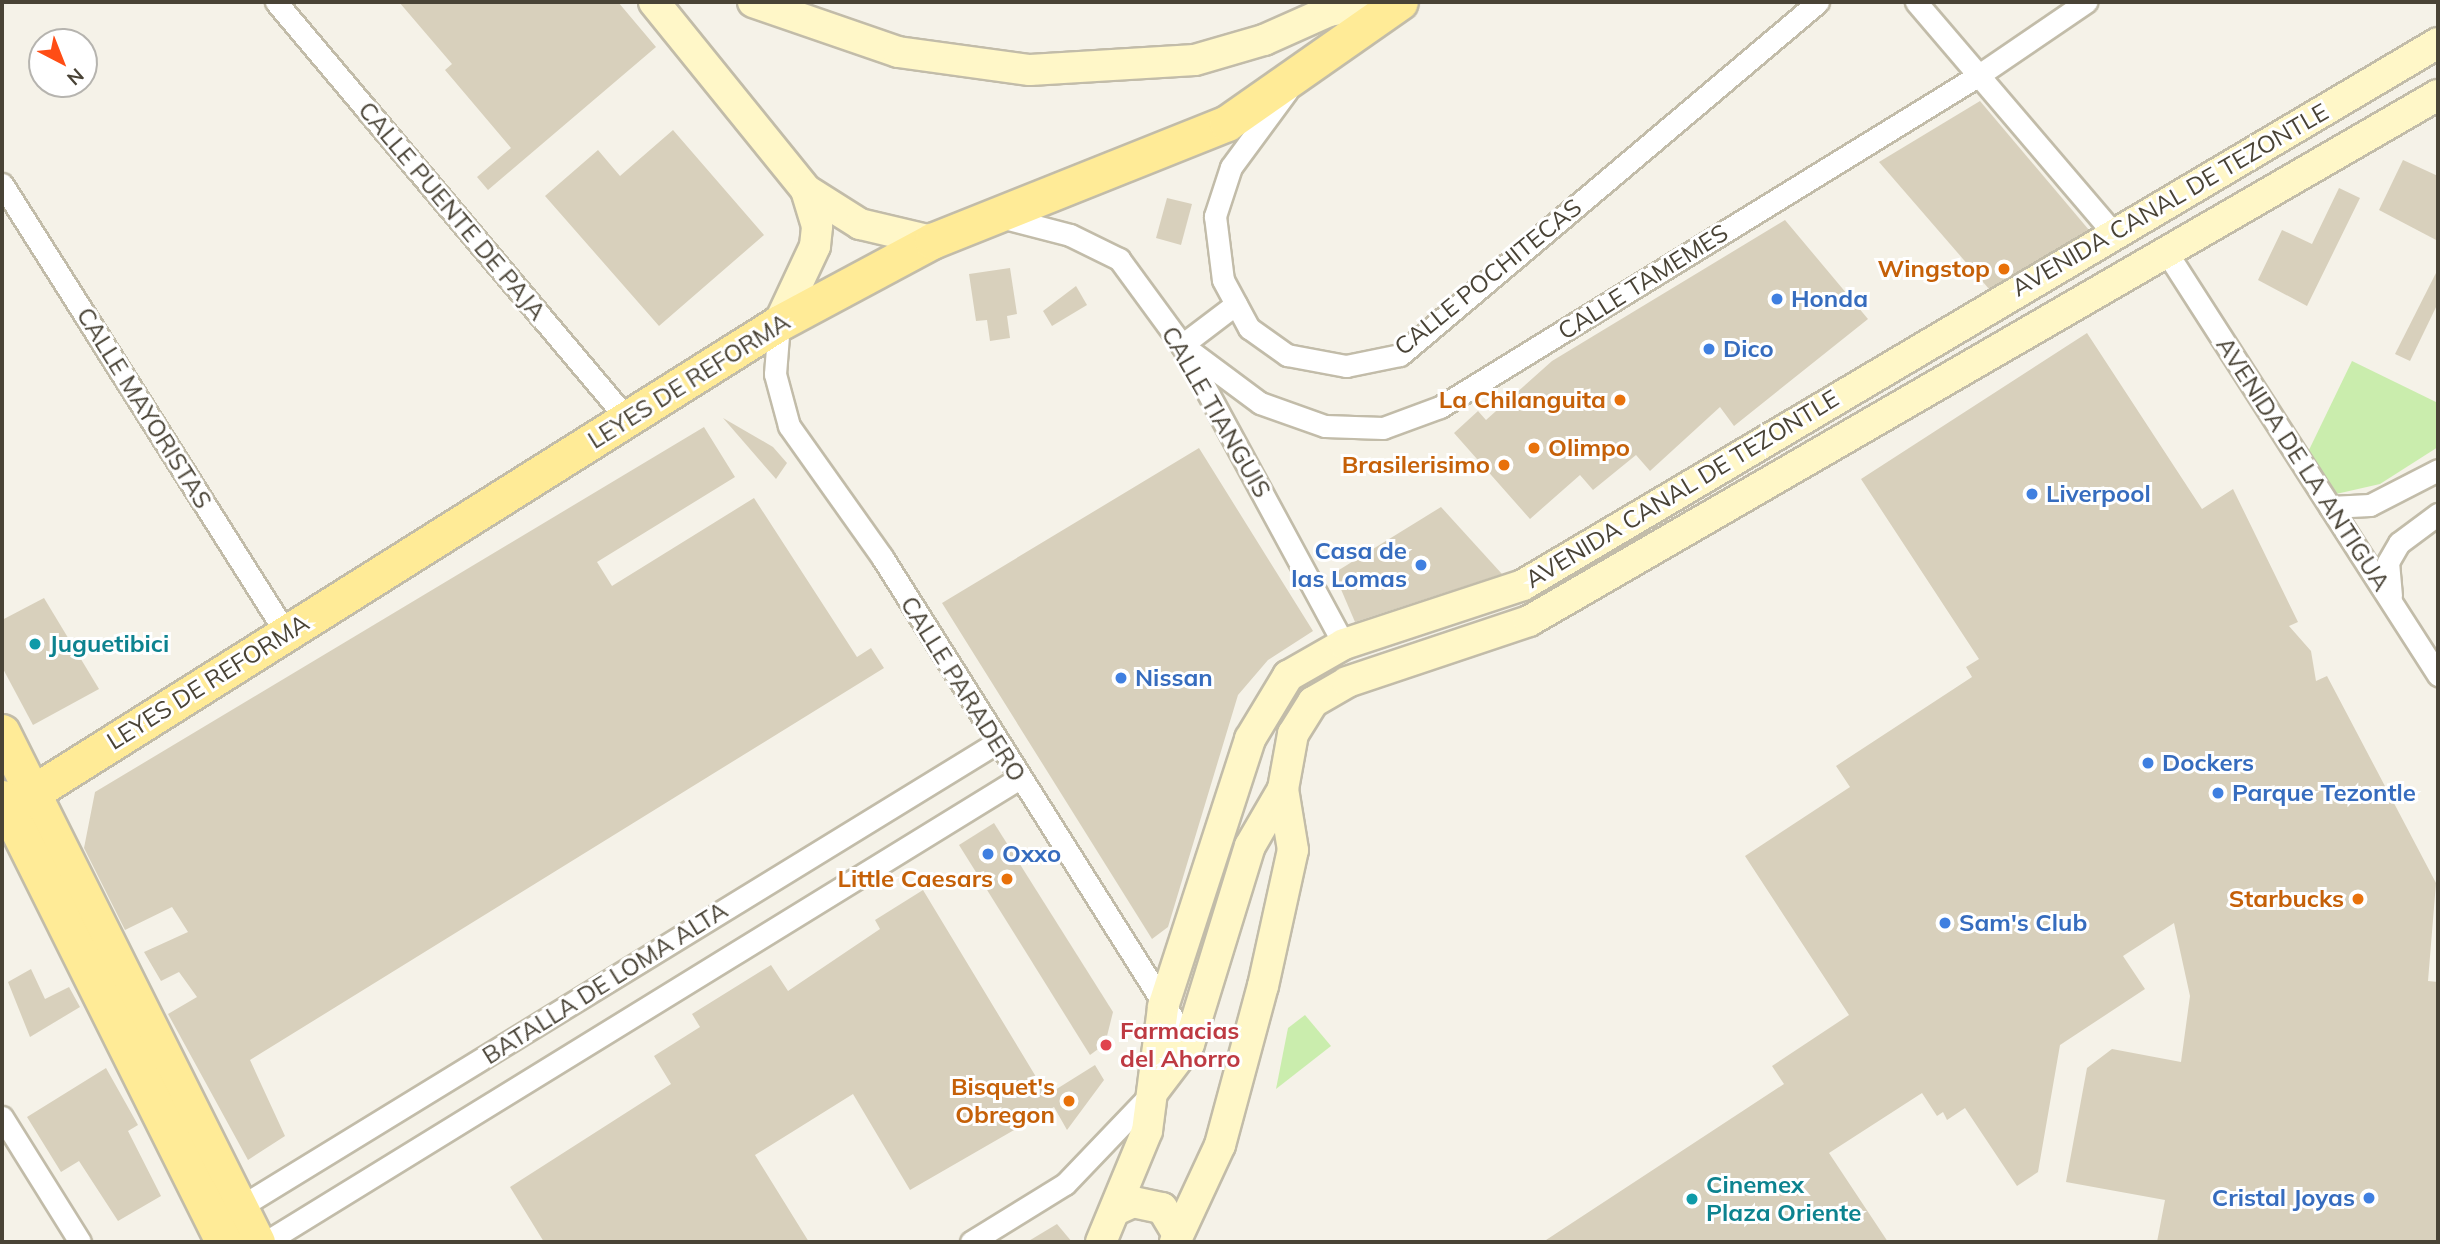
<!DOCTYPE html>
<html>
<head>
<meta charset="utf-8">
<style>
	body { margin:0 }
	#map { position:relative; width:2440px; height:1244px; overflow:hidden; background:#f5f2e8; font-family:Mulish,sans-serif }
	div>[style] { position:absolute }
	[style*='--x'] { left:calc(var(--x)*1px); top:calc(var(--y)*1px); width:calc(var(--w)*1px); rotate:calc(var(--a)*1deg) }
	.green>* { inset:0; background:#caedad }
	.building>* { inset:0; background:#d8d0bc }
	.roads { filter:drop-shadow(2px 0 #c2bca9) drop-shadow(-2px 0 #c2bca9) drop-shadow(0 2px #c2bca9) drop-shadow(0 -2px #c2bca9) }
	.street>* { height:21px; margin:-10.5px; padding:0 10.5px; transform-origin:10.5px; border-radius:10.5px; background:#fff }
	.secondary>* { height:30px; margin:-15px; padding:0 15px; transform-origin:15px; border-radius:15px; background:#fff7c8 }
	.primary>* { height:35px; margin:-17.5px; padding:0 17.5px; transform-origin:17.5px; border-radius:17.5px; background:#ffeb97 }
	.dots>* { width:19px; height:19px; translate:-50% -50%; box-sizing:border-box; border:4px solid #fff; border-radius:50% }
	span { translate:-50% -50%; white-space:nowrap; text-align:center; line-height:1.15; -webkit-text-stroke:6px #fff; paint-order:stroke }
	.street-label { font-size:24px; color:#494336 }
	.food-label { font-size:24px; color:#c56008; font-weight:700 }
	.right { translate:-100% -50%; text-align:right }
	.left { translate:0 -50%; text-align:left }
	.shop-label { font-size:24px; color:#366cbe; font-weight:700 }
	.culture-label { font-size:24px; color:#0d838f; font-weight:700 }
	.health-label { font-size:24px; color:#be3a42; font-weight:700 }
	.frame { position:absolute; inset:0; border:4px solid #494336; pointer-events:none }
	.north { position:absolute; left:28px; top:28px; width:70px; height:70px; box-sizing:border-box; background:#fff; border:2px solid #b6b4af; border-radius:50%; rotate:138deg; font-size:19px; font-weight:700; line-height:28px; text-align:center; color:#494336 }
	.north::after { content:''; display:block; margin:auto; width:24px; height:32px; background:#ff4d15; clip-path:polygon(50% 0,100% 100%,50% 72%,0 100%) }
</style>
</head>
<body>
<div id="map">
	<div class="green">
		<i style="clip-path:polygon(2352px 361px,2438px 403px,2438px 447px,2380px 484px,2336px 494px,2308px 452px)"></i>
		<i style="clip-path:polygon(1305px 1015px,1331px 1046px,1276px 1089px,1288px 1028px)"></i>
	</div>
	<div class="building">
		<i style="clip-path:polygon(399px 2px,618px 2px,656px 47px,488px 190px,477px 177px,511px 148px,445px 70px,452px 64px)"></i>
		<i style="clip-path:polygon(1980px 101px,2089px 230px,1989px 289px,1879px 162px)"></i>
		<i style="clip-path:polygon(673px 130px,764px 235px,659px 326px,545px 196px,598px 150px,620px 176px)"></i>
		<i style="clip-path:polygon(2403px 160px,2438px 176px,2438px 241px,2379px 210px)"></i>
		<i style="clip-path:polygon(2339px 188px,2360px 198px,2307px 306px,2258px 280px,2282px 230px,2312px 244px)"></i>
		<i style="clip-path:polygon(1167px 198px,1192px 204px,1181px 245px,1156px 238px)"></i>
		<i style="clip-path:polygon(1785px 220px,1868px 319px,1734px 426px,1720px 407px,1650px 471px,1636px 455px,1593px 490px,1580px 475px,1530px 519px,1454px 433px,1478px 411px,1486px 420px,1552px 361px)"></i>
		<i style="clip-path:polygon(1010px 268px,1017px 314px,1007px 316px,1010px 338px,990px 341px,987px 320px,976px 321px,969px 274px)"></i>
		<i style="clip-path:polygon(2438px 269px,2438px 303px,2410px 361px,2395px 354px)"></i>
		<i style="clip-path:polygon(1076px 286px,1087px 305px,1052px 326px,1043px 311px)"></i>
		<i style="clip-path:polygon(2087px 333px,2202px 509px,2233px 489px,2298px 622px,2289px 626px,2311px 651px,2316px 681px,2327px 676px,2436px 883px,2428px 981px,2438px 982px,2438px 1242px,2157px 1242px,2165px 1200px,2066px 1182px,2087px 1068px,2112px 1049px,2181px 1062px,2190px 996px,2174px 923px,2123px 956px,2145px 989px,2060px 1045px,2038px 1172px,2017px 1186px,1965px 1108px,1947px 1120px,1943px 1112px,1937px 1116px,1922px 1093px,1829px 1153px,1888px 1242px,1543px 1242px,1784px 1084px,1772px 1066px,1849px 1015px,1745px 856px,1850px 787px,1836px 766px,1972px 677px,1966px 667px,1979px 659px,1861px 479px)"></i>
		<i style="clip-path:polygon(723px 418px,773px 447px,787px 463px,776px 479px)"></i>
		<i style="clip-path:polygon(704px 427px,735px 477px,597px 562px,612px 586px,754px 498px,857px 657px,871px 648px,884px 668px,250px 1060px,285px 1136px,248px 1160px,168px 1014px,197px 997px,179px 972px,161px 981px,144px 952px,188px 932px,172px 907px,125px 930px,84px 848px,95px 792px)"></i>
		<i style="clip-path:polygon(1199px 448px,1313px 631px,1268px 660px,1238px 695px,1168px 927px,1152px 939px,942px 603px)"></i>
		<i style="clip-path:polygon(1441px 507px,1502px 574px,1355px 622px,1334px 573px)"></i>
		<i style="clip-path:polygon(44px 598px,99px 689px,33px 725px,2px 667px,2px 620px)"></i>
		<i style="clip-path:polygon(994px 823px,1113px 1012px,1105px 1044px,1090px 1055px,959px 845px)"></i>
		<i style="clip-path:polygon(923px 890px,1047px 1095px,1095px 1065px,1104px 1080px,1067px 1130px,1054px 1107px,910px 1190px,853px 1094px,755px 1155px,809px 1242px,544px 1242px,510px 1187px,671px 1084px,654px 1056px,700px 1027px,692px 1014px,771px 965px,788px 991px,880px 929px,875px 920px)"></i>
		<i style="clip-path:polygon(31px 969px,45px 999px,69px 987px,80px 1007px,30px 1037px,8px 982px)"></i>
		<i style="clip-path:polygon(106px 1068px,138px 1125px,128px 1131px,161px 1196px,118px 1221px,79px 1161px,61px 1172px,27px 1117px)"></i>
		<i style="clip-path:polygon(1057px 1224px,1072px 1242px,1027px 1242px)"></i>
	</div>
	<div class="roads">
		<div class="street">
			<i style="--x:276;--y:2;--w:546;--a:49.9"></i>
			<i style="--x:1916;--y:2;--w:304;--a:49.5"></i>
			<i style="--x:1287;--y:91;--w:94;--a:126.4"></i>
			<i style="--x:1231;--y:167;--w:52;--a:108.1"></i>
			<i style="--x:1215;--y:216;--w:64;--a:82.9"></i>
			<i style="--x:1223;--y:280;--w:55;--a:61.6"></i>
			<i style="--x:1249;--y:328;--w:47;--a:35.4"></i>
			<i style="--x:1287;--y:355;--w:60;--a:10.6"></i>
			<i style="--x:1346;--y:366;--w:55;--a:-11.5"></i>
			<i style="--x:1400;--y:355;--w:547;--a:-40.18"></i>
			<i style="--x:2;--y:184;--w:531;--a:57.69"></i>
			<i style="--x:1001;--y:217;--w:71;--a:14.6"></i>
			<i style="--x:1070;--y:235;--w:55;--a:26.1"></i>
			<i style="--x:1119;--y:259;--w:107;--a:53.8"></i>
			<i style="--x:1182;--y:345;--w:340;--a:61.6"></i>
			<i style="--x:2167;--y:253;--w:502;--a:57.29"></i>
			<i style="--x:1236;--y:304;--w:68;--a:142.8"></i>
			<i style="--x:1182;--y:345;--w:97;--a:36.6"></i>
			<i style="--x:1260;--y:403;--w:69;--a:19.5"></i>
			<i style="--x:1325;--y:426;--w:58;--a:2"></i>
			<i style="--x:1383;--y:428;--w:61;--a:-20.2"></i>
			<i style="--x:1440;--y:407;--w:633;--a:-31.63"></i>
			<i style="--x:1979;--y:75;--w:130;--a:-34.3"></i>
			<i style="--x:779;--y:323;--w:51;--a:94.5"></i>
			<i style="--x:775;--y:374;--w:54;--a:74.9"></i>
			<i style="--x:789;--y:426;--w:161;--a:54.6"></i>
			<i style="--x:882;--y:557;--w:576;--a:57.77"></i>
			<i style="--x:2330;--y:507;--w:40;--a:-2.9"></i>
			<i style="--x:2370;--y:505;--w:76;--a:-27.2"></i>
			<i style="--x:2391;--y:596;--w:34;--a:-95"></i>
			<i style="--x:2388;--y:562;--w:22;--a:-60"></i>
			<i style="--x:2399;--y:543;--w:49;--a:-36.6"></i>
			<i style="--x:2;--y:1117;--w:147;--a:58"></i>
			<i style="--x:232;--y:1212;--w:896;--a:-31.54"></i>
			<i style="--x:266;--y:1242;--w:883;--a:-31.62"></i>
			<i style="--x:971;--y:1242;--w:110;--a:-31.7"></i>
			<i style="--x:1065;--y:1184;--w:126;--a:-46.3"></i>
		</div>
		<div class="secondary">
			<i style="--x:654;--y:2;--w:242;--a:51"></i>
			<i style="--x:806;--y:190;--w:64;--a:32.2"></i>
			<i style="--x:860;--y:224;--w:74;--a:13.3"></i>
			<i style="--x:753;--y:2;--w:153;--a:19"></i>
			<i style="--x:898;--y:52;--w:133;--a:7.8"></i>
			<i style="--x:1030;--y:70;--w:165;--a:-3.5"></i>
			<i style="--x:1195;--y:60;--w:72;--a:-16.2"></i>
			<i style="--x:1264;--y:40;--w:71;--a:-24"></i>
			<i style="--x:1329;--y:11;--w:51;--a:-10.2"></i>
			<i style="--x:779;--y:323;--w:85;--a:-64.9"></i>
			<i style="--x:815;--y:246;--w:20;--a:-84"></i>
			<i style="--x:817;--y:226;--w:38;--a:-107"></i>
			<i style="--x:1155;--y:1089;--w:56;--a:-52.9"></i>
			<i style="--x:1189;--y:1044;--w:207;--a:-72.9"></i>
			<i style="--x:1250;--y:846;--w:66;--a:-59.9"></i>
			<i style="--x:1118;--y:1209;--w:17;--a:-25"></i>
			<i style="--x:1133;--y:1202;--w:30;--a:12"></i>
			<i style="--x:1162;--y:1208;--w:31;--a:59"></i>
			<i style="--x:1101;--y:1242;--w:120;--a:-67.5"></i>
			<i style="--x:1147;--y:1131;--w:125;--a:-82.6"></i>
			<i style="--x:1163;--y:1007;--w:282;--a:-72"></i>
			<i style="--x:1250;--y:739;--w:74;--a:-58.9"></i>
			<i style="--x:1288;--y:676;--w:64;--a:-29.7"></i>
			<i style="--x:1344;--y:644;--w:188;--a:-18.2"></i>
			<i style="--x:1523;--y:585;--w:1063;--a:-30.64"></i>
			<i style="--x:1175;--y:1242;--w:107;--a:-65.1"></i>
			<i style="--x:1220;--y:1145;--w:165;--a:-74.9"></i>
			<i style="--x:1263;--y:986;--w:139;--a:-77.6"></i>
			<i style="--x:1293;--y:850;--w:62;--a:-99.3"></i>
			<i style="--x:1283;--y:789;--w:56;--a:-79.7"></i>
			<i style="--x:1293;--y:734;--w:38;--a:-58"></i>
			<i style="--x:1313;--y:702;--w:39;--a:-30"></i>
			<i style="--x:1347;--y:682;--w:192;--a:-18.5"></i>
			<i style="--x:1529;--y:621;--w:1050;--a:-30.06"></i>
		</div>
		<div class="primary">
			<i style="--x:2;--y:732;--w:570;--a:63.43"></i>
			<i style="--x:2;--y:798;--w:496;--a:63.5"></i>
			<i style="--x:2;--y:812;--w:918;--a:-32.18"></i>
			<i style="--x:779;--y:323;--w:174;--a:-28.2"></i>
			<i style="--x:932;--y:241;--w:318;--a:-21.8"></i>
			<i style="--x:1227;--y:123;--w:211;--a:-35"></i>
		</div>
	</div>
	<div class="dots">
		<i style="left:2004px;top:269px;background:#e8710a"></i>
		<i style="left:1777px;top:299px;background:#3f7fe0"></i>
		<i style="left:1709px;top:349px;background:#3f7fe0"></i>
		<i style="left:1620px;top:400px;background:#e8710a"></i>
		<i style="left:1534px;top:448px;background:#e8710a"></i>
		<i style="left:1504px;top:465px;background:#e8710a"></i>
		<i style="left:2032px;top:494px;background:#3f7fe0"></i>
		<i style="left:1421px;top:565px;background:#3f7fe0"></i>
		<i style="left:35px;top:644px;background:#0f9aa8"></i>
		<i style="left:1121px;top:678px;background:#3f7fe0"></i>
		<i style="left:2148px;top:763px;background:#3f7fe0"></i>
		<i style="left:2218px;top:793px;background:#3f7fe0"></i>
		<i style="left:988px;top:854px;background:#3f7fe0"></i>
		<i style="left:1007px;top:879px;background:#e8710a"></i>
		<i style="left:2358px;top:899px;background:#e8710a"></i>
		<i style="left:1945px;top:923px;background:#3f7fe0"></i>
		<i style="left:1106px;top:1045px;background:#e0444e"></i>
		<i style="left:1069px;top:1101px;background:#e8710a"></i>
		<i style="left:2369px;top:1198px;background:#3f7fe0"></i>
		<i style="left:1692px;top:1199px;background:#0f9aa8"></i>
	</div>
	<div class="street-label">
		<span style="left:2170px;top:200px;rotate:-30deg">AVENIDA CANAL DE TEZONTLE</span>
		<span style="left:452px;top:211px;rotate:50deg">CALLE PUENTE DE PAJA</span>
		<span style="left:1488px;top:277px;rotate:-39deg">CALLE POCHITECAS</span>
		<span style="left:1643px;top:282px;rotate:-32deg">CALLE TAMEMES</span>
		<span style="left:689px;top:381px;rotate:-32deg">LEYES DE REFORMA</span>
		<span style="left:144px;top:408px;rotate:58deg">CALLE MAYORISTAS</span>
		<span style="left:1216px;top:412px;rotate:60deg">CALLE TIANGUIS</span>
		<span style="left:2303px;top:464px;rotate:57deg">AVENIDA DE LA ANTIGUA</span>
		<span style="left:1682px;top:489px;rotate:-31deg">AVENIDA CANAL DE TEZONTLE</span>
		<span style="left:208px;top:682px;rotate:-32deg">LEYES DE REFORMA</span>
		<span style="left:963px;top:689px;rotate:58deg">CALLE PARADERO</span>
		<span style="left:605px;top:983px;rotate:-32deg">BATALLA DE LOMA ALTA</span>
	</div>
	<div class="food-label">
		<span class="right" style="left:1990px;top:269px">Wingstop</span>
		<span class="right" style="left:1606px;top:400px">La Chilanguita</span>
		<span class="left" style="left:1548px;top:448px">Olimpo</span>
		<span class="right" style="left:1490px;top:465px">Brasilerisimo</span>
		<span class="right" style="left:993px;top:879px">Little Caesars</span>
		<span class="right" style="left:2344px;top:899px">Starbucks</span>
		<span class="right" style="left:1055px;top:1101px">Bisquet's<br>Obregon</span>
	</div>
	<div class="shop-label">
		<span class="left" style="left:1791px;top:299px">Honda</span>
		<span class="left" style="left:1723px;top:349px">Dico</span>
		<span class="left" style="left:2046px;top:494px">Liverpool</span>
		<span class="right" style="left:1407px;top:565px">Casa de<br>las Lomas</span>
		<span class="left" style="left:1135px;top:678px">Nissan</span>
		<span class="left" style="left:2162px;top:763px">Dockers</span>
		<span class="left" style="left:2232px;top:793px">Parque Tezontle</span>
		<span class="left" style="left:1002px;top:854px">Oxxo</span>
		<span class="left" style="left:1959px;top:923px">Sam's Club</span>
		<span class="right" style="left:2355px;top:1198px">Cristal Joyas</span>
	</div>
	<div class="culture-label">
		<span class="left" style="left:49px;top:644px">Juguetibici</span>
		<span class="left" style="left:1706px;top:1199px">Cinemex<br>Plaza Oriente</span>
	</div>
	<div class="health-label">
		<span class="left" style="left:1120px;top:1045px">Farmacias<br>del Ahorro</span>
	</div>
	<div class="frame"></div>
	<div class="north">N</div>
</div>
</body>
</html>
